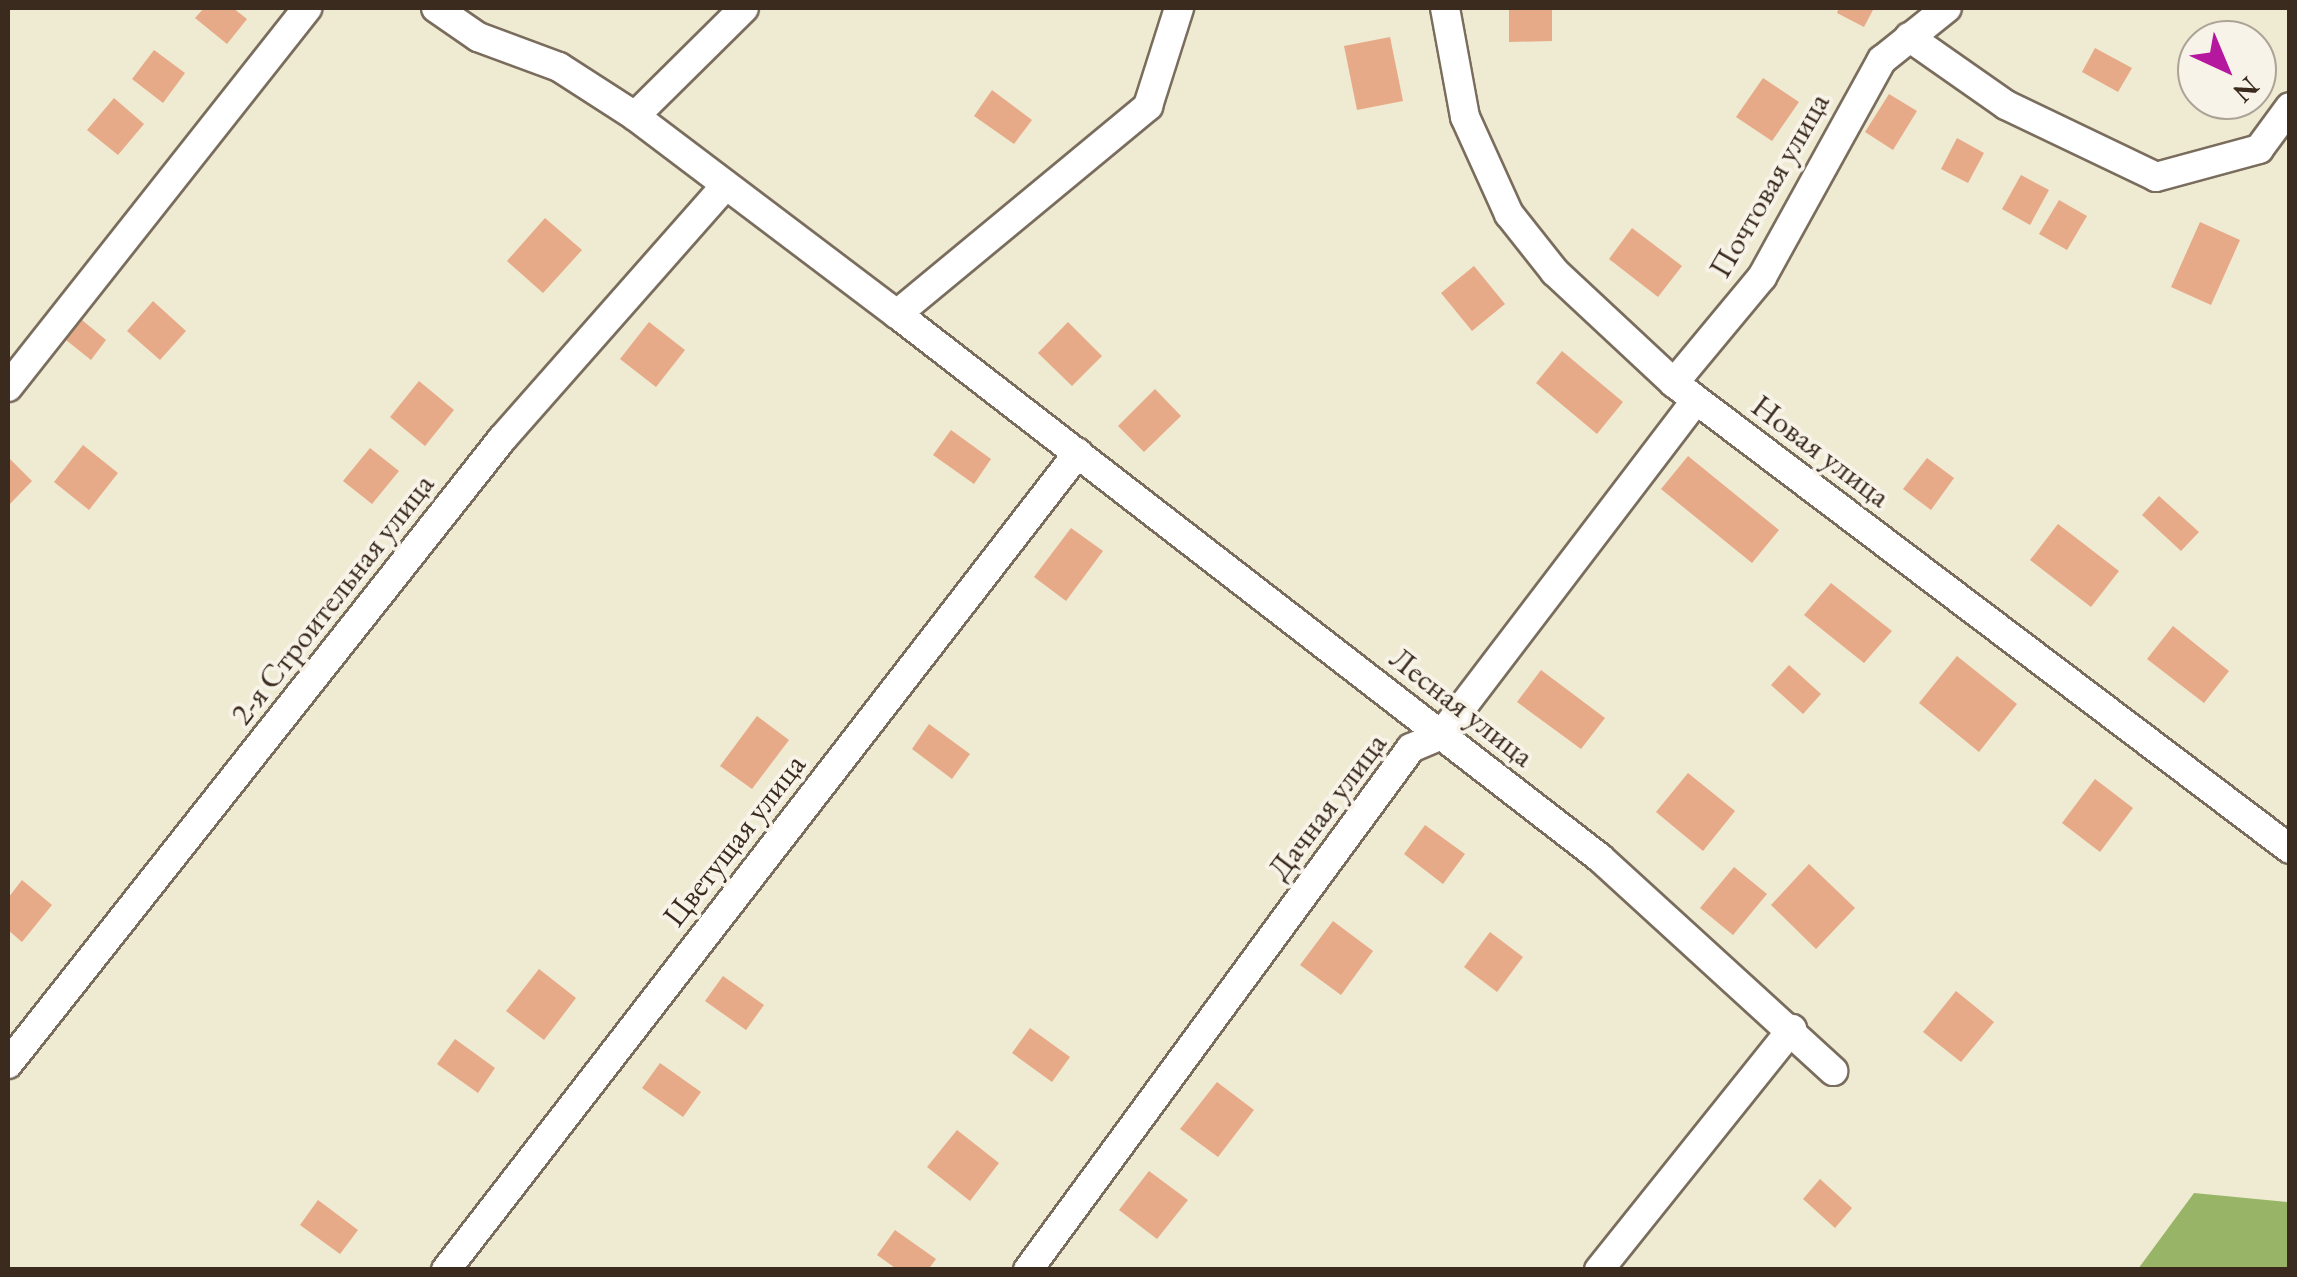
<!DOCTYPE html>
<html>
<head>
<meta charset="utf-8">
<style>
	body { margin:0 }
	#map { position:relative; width:2297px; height:1277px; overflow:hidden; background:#efead2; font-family:"EB Garamond",serif }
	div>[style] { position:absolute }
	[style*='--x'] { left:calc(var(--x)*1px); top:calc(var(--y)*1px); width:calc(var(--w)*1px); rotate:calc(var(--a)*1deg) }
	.forest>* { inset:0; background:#98b567 }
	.building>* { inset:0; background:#e7aa88 }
	.roads { filter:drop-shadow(2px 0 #7a6d5d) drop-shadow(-2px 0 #7a6d5d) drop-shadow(0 2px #7a6d5d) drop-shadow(0 -2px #7a6d5d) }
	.minor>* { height:28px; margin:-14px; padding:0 14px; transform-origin:14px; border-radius:14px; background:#fff }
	span { translate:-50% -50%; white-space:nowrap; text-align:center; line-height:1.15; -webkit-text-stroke:8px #f7f3e8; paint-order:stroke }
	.street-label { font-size:32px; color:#3b2a1e }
	.frame { position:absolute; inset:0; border:10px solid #3b2a1e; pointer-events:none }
	.north { position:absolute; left:2177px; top:20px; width:100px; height:100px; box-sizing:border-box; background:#f7f3e8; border:2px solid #aca397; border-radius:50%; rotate:136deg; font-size:28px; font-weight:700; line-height:40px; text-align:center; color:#3b2a1e }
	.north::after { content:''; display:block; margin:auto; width:35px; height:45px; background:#b5179e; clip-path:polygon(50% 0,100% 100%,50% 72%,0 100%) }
</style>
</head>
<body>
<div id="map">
	<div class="forest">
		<i style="clip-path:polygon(2289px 1170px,2289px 1269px,2138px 1269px,2194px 1193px,2287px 1202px)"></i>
	</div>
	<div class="building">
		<i style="clip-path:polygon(204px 8px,233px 8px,247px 19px,227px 44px,195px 18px)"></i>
		<i style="clip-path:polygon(1509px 8px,1552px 8px,1552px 41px,1509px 42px)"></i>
		<i style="clip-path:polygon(1839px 8px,1874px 8px,1864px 27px,1837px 13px)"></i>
		<i style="clip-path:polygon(1390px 37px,1403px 101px,1357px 110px,1344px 46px)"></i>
		<i style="clip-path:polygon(2095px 48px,2132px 68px,2118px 92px,2082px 72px)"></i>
		<i style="clip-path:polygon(154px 50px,185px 73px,163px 103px,132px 79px)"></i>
		<i style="clip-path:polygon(1763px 78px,1799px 102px,1772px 141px,1736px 117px)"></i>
		<i style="clip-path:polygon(992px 90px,1032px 120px,1014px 144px,974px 116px)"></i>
		<i style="clip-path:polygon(1889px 94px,1917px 111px,1893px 150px,1865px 132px)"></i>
		<i style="clip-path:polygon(114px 98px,144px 124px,118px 155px,87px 130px)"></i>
		<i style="clip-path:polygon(1957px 138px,1984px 153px,1968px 183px,1941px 169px)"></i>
		<i style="clip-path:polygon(2021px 175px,2049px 190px,2030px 225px,2002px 209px)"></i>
		<i style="clip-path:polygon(2059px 200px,2087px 216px,2067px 250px,2039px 234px)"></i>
		<i style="clip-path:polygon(545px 218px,582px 250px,543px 293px,507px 261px)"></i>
		<i style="clip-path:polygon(2200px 222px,2240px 240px,2211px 305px,2171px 287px)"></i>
		<i style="clip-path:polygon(1632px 228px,1682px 266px,1658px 297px,1609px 259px)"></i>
		<i style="clip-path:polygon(1474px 266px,1505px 304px,1472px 331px,1441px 293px)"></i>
		<i style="clip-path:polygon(153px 301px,186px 331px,160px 360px,127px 331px)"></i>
		<i style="clip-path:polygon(82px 320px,106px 340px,91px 360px,66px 340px)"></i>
		<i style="clip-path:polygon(649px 322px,685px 350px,656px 387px,620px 359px)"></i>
		<i style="clip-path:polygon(1068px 322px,1102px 356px,1072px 386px,1038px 353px)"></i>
		<i style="clip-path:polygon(1562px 351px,1623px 402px,1597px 434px,1536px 383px)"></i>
		<i style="clip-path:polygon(419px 381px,454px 410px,425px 446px,390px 417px)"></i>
		<i style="clip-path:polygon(1155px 389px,1181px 416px,1144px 452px,1118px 426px)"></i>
		<i style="clip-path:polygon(951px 430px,991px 459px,974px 484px,933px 455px)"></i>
		<i style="clip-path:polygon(83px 445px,118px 473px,89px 510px,54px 482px)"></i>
		<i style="clip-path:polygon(370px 448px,399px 471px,372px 504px,343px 481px)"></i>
		<i style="clip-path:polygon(1688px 456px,1779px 530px,1752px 563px,1661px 489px)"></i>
		<i style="clip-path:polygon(8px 457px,32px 481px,8px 506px)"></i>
		<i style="clip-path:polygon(1927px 458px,1954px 478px,1931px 510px,1903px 489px)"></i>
		<i style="clip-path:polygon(2159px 496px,2199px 532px,2181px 551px,2142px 515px)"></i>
		<i style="clip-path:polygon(2058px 524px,2119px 571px,2091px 607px,2030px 560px)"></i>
		<i style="clip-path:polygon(1071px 528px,1103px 551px,1066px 601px,1034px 577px)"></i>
		<i style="clip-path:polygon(1831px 583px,1892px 631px,1864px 663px,1804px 615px)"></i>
		<i style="clip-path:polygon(2173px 626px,2229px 671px,2204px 703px,2147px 659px)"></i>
		<i style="clip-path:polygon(1957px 656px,2017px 704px,1979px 752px,1919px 703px)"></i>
		<i style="clip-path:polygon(1789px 665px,1821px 694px,1803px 714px,1771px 685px)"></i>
		<i style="clip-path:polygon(1541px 670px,1605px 718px,1581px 749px,1517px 702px)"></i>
		<i style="clip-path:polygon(757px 716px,789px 740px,752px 789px,720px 766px)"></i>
		<i style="clip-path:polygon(929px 724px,970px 754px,952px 779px,912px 749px)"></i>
		<i style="clip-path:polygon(1688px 773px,1735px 811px,1703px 851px,1656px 812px)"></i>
		<i style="clip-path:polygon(2095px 779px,2133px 808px,2100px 852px,2062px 823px)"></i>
		<i style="clip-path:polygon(1425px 825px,1465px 854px,1443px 884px,1404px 854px)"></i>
		<i style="clip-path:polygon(1809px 864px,1855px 908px,1816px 949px,1771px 905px)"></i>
		<i style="clip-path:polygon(1734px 867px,1767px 894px,1733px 935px,1700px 908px)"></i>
		<i style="clip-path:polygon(22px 880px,52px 905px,22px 942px,8px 930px,8px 898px)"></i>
		<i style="clip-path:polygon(1333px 921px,1373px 951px,1341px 995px,1300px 965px)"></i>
		<i style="clip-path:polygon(1490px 932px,1523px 957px,1497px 992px,1464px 967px)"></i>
		<i style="clip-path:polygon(539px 969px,576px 998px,544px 1040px,506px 1011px)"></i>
		<i style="clip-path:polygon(723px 976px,764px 1005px,746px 1030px,705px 1001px)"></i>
		<i style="clip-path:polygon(1956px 991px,1994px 1022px,1961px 1062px,1923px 1032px)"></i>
		<i style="clip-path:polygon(1030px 1028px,1070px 1057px,1052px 1082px,1012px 1053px)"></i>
		<i style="clip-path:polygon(455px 1039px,495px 1068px,478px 1093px,437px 1064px)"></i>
		<i style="clip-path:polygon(660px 1063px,701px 1092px,683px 1117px,642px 1088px)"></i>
		<i style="clip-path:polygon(1217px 1082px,1254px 1110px,1218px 1157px,1180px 1129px)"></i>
		<i style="clip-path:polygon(957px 1130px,999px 1163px,970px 1201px,927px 1167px)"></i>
		<i style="clip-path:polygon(1149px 1171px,1188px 1200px,1157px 1239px,1119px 1210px)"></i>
		<i style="clip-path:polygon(1820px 1179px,1852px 1208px,1835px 1228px,1803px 1199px)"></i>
		<i style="clip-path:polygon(318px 1200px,358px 1230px,340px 1254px,300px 1225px)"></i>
		<i style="clip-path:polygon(895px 1230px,936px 1259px,928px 1270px,898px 1270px,877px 1255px)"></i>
	</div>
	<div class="roads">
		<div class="minor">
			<i style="--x:436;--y:8;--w:51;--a:34.6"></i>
			<i style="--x:478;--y:37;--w:86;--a:20.3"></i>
			<i style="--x:559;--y:67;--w:90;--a:32.8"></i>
			<i style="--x:635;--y:116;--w:328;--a:37.1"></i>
			<i style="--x:897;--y:314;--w:889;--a:37.73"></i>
			<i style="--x:1600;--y:858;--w:316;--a:42.4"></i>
			<i style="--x:1445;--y:8;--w:111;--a:79.6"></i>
			<i style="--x:1465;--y:117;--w:107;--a:65.6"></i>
			<i style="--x:1509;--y:214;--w:74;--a:51.6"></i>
			<i style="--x:1555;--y:272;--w:163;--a:43"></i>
			<i style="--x:1674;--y:383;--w:772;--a:37.11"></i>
			<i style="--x:1909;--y:37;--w:118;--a:35"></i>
			<i style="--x:2006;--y:105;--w:166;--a:25.6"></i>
			<i style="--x:2156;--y:177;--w:107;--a:-15.2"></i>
			<i style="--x:2259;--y:149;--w:52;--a:-53.6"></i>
			<i style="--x:635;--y:116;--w:153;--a:-44.7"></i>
			<i style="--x:897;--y:314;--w:326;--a:-39.6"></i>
			<i style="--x:1148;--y:106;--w:103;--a:-72.4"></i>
			<i style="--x:8;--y:387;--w:483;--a:-51.7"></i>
			<i style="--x:8;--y:1064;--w:797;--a:-51.68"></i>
			<i style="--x:502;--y:439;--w:334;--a:-48.6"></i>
			<i style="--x:446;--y:1270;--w:1033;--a:-52.28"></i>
			<i style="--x:1028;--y:1270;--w:647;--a:-53.73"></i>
			<i style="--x:1411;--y:748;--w:33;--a:-23"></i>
			<i style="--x:1441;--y:735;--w:421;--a:-52.7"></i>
			<i style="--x:1696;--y:400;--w:28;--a:-142"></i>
			<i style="--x:1674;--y:383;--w:138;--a:-50.3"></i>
			<i style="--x:1762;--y:277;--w:248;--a:-61.1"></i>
			<i style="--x:1882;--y:60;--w:83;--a:-38.7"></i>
			<i style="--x:1599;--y:1270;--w:309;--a:-51.3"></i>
		</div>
	</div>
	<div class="street-label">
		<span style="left:1769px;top:185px;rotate:-60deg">Почтовая улица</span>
		<span style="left:1821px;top:451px;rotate:37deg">Новая улица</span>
		<span style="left:332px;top:599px;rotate:-52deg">2-я Строительная улица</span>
		<span style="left:1462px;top:707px;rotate:38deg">Лесная улица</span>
		<span style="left:1327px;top:806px;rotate:-53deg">Дачная улица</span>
		<span style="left:734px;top:840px;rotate:-52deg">Цветущая улица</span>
	</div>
	<div class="frame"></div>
	<div class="north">N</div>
</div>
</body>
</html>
